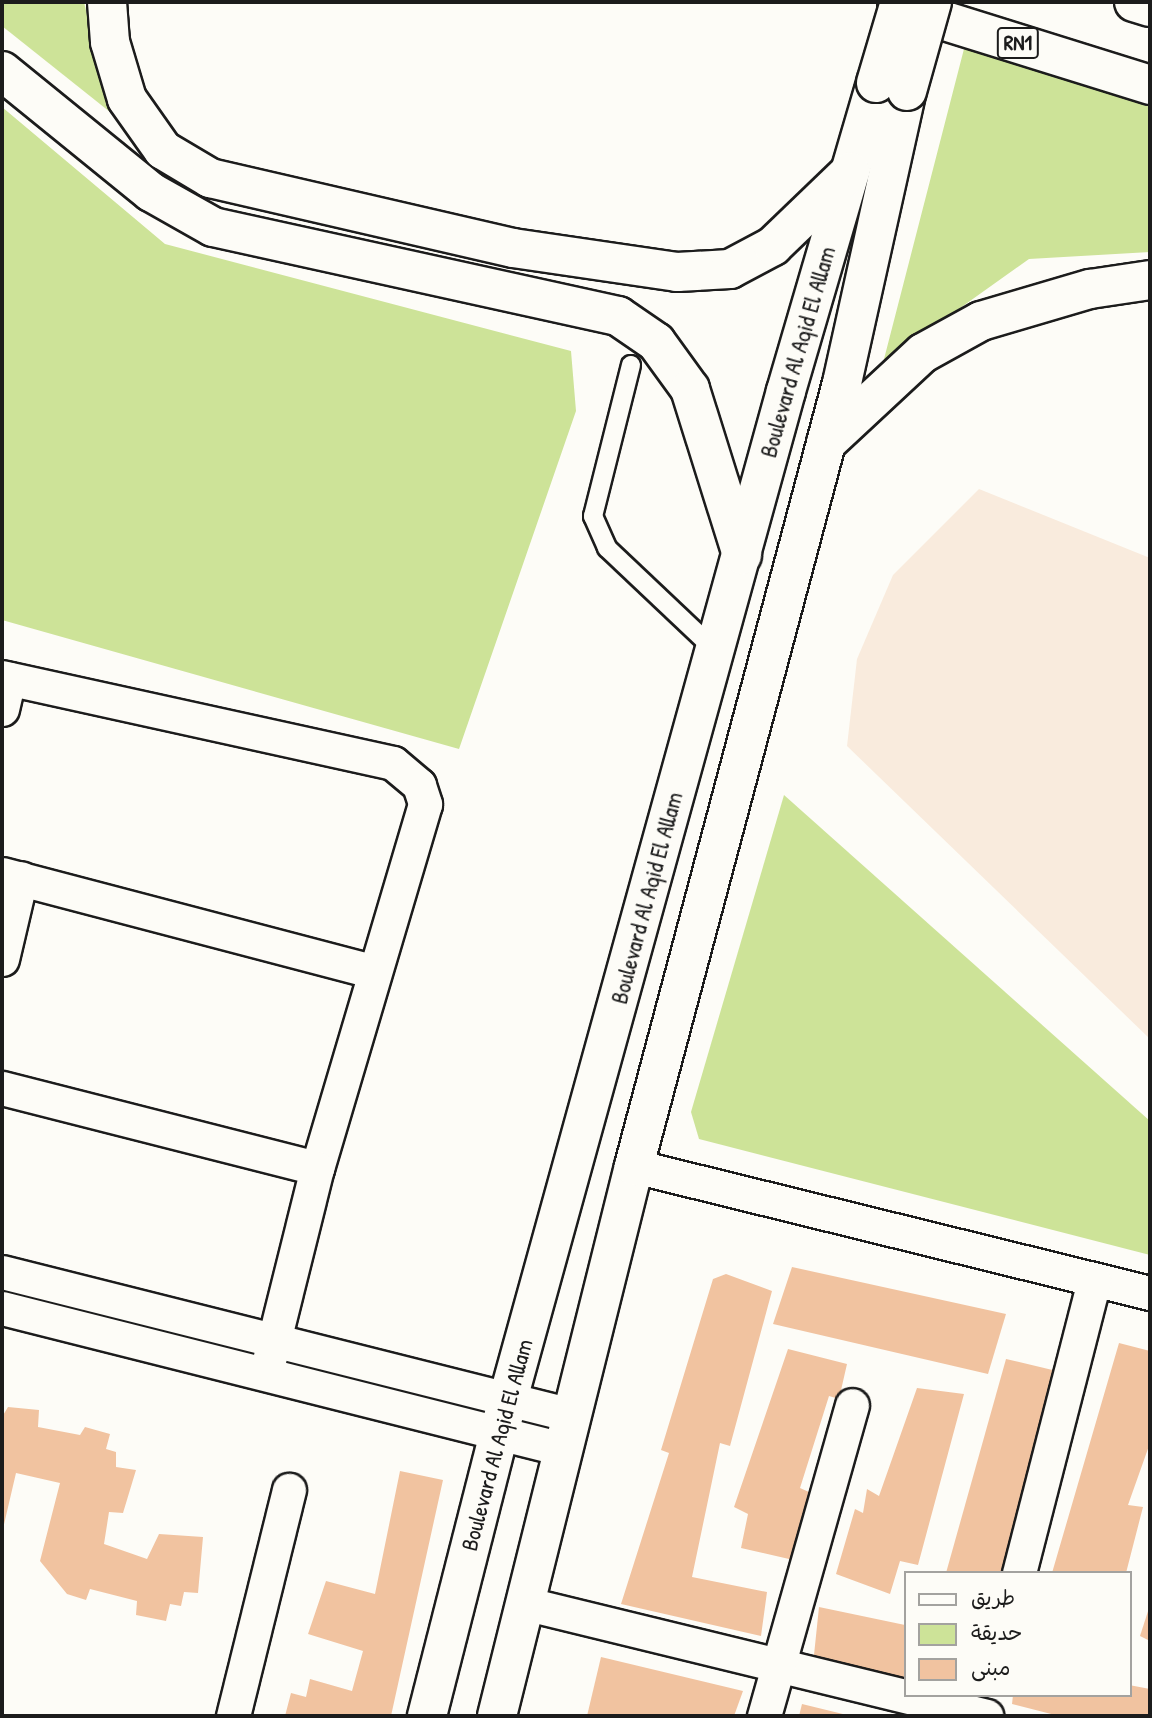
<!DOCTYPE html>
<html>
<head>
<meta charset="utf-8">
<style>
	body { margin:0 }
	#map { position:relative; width:1152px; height:1718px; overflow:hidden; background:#fdfcf7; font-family:"Patrick Hand","Playpen Sans Arabic",sans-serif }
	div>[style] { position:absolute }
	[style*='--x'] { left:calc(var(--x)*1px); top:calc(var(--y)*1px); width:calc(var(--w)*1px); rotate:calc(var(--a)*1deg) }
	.built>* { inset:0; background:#f9ebdd }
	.green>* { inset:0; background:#cde398 }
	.building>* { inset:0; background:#f1c3a0 }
	.roads { filter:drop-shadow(2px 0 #1c1c1c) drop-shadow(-2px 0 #1c1c1c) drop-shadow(0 2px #1c1c1c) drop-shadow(0 -2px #1c1c1c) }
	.lane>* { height:18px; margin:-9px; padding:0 9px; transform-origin:9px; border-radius:9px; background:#fdfcf7 }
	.street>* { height:33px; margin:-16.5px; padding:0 16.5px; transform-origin:16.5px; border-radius:16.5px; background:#fdfcf7 }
	.secondary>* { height:38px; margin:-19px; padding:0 19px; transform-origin:19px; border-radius:19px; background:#fdfcf7 }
	.highway>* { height:38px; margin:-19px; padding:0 19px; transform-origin:19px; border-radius:19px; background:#fdfcf7 }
	.bridges { filter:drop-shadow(2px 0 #1c1c1c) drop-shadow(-2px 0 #1c1c1c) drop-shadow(0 2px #1c1c1c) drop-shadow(0 -2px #1c1c1c) }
	.secondary-bridge>* { height:38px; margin:-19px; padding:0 19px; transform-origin:19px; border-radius:19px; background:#fdfcf7 }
	span { translate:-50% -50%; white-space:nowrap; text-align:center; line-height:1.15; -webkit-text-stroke:6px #fdfcf7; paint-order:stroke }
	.shield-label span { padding:2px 5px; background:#fdfcf7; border:2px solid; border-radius:5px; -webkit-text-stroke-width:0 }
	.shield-label { font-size:21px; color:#1c1c1c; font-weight:700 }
	.street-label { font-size:23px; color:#1c1c1c }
	.frame { position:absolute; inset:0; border:4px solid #1c1c1c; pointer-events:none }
	.legend { position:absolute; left:904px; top:1571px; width:228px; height:126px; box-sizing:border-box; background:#fdfcf7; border:2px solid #a3a29f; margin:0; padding:9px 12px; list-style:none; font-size:21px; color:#1c1c1c }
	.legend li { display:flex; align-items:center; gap:14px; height:35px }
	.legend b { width:35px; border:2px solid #a3a29f }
</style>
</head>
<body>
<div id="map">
	<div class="built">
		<i style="clip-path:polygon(979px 489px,1150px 558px,1150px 1039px,847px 746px,857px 659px,893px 575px)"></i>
	</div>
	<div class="green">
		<i style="clip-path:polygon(2px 2px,84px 2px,110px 112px,2px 26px)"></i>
		<i style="clip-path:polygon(965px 45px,1150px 102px,1150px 252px,1029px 259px,883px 363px)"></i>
		<i style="clip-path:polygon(2px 107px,165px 244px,571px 351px,576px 411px,459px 749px,2px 620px)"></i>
		<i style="clip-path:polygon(784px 795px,1150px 1121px,1150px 1255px,699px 1139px,691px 1112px)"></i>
	</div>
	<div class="building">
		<i style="clip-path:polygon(792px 1267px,1006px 1314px,988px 1374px,773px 1324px)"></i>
		<i style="clip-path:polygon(726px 1274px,772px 1291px,730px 1446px,720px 1443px,692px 1577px,767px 1592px,761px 1636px,621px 1604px,669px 1453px,661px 1450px,713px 1279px)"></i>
		<i style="clip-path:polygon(1119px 1343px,1150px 1351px,1150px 1443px,1128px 1505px,1143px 1507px,1126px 1573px,1052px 1573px)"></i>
		<i style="clip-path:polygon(788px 1349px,847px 1364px,839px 1399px,829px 1396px,800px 1488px,820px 1497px,802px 1562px,741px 1548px,748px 1514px,734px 1507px)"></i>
		<i style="clip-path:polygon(1006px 1359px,1065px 1373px,1007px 1573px,946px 1573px)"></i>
		<i style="clip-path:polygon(917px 1388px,964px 1394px,918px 1565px,900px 1561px,890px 1594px,836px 1574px,855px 1509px,863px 1513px,867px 1489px,879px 1496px)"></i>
		<i style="clip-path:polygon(8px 1407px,39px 1410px,38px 1427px,80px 1435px,85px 1427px,110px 1434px,106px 1449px,116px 1452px,116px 1467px,136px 1470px,123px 1513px,109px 1512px,104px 1544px,147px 1559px,159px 1534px,203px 1537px,198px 1593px,184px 1592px,181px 1606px,170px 1604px,166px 1621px,136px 1615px,137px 1601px,90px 1589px,86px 1600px,67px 1594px,40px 1561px,60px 1483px,16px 1473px,2px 1533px,2px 1417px)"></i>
		<i style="clip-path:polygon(400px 1471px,443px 1480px,391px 1716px,285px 1716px,291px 1693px,306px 1697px,310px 1679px,352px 1691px,363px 1651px,308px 1634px,326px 1581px,375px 1594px)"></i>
		<i style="clip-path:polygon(1150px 1605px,1150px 1641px,1140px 1636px)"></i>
		<i style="clip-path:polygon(819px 1607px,905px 1625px,905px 1679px,814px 1655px)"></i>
		<i style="clip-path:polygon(601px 1657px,743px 1691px,734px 1716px,587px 1716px)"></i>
		<i style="clip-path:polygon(1129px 1685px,1150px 1689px,1150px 1716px,1059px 1716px,1012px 1704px,1013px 1695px,1129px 1695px)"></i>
		<i style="clip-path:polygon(802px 1704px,847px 1715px,847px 1716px,799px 1716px)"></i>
	</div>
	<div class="roads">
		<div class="lane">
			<i style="--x:631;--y:365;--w:156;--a:104.1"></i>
			<i style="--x:593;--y:516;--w:35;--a:66"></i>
			<i style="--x:607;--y:548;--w:149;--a:43.4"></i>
		</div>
		<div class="street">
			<i style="--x:2;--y:677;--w:400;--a:12.4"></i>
			<i style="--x:393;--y:763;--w:34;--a:40"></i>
			<i style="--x:419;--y:785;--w:20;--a:72"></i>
			<i style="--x:425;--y:804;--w:380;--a:106.5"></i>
			<i style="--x:317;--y:1168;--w:211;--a:104"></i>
			<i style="--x:2;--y:709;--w:31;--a:-77"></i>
			<i style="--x:2;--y:874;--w:383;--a:14.7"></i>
			<i style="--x:2;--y:959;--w:83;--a:-76.8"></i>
			<i style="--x:2;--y:1088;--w:325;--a:14.3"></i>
			<i style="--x:634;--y:1166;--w:531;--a:13.83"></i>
			<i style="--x:2;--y:1272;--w:587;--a:14.11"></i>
			<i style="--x:2;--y:1308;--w:577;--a:14.13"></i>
			<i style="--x:1019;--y:1573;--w:301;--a:-75.6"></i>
			<i style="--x:523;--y:1603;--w:477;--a:13.7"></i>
			<i style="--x:233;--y:1716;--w:233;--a:-76.1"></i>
			<i style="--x:764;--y:1716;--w:323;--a:-74.2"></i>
		</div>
		<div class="secondary">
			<i style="--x:427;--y:1716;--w:327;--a:-75.7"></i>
			<i style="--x:508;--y:1399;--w:1046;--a:-74.58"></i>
			<i style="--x:786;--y:391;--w:321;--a:-73.7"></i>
			<i style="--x:497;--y:1716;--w:567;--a:-76.01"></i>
			<i style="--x:634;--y:1166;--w:810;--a:-75.12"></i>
			<i style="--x:842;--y:383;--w:299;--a:-77.5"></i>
		</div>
		<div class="highway">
			<i style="--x:107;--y:2;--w:40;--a:85.7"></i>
			<i style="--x:110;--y:42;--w:59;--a:73.4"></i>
			<i style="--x:127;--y:99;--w:62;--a:54.8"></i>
			<i style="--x:163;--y:150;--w:55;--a:30.8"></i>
			<i style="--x:210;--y:178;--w:311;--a:13"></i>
			<i style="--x:513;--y:248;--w:166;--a:8.3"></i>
			<i style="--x:677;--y:272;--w:53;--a:-3.2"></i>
			<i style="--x:730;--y:269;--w:49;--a:-28.1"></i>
			<i style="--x:773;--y:246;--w:107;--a:-43.9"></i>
			<i style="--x:1134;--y:2;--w:17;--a:17"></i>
			<i style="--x:897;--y:6;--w:265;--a:17.3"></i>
			<i style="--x:2;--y:71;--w:192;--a:39.1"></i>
			<i style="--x:151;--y:192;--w:71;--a:29.4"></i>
			<i style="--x:213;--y:227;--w:415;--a:12.4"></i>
			<i style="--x:618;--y:316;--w:46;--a:34.4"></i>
			<i style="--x:656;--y:342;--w:58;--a:54.1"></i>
			<i style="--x:690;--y:389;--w:174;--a:72.6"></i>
			<i style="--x:826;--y:443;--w:132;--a:-42.9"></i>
			<i style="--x:923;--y:353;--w:66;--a:-28.9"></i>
			<i style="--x:981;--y:321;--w:114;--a:-16.4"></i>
			<i style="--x:1090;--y:289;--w:61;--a:-8.5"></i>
		</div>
	</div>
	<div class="bridges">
		<div class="secondary-bridge">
			<i style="--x:876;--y:83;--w:84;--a:-73.5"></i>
			<i style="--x:907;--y:91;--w:92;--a:-74.3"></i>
		</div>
	</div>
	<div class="shield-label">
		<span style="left:1018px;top:43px">RN1</span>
	</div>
	<div class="street-label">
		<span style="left:798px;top:352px;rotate:-74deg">Boulevard Al Aqid El Allam</span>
		<span style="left:647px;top:898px;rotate:-75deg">Boulevard Al Aqid El Allam</span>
		<span style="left:497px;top:1445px;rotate:-75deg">Boulevard Al Aqid El Allam</span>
	</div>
	<div class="frame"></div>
	<ul class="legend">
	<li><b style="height:9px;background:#fdfcf7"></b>طريق</li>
	<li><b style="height:19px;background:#cde398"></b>حديقة</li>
	<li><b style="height:19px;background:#f1c3a0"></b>مبنى</li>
	</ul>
</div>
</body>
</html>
